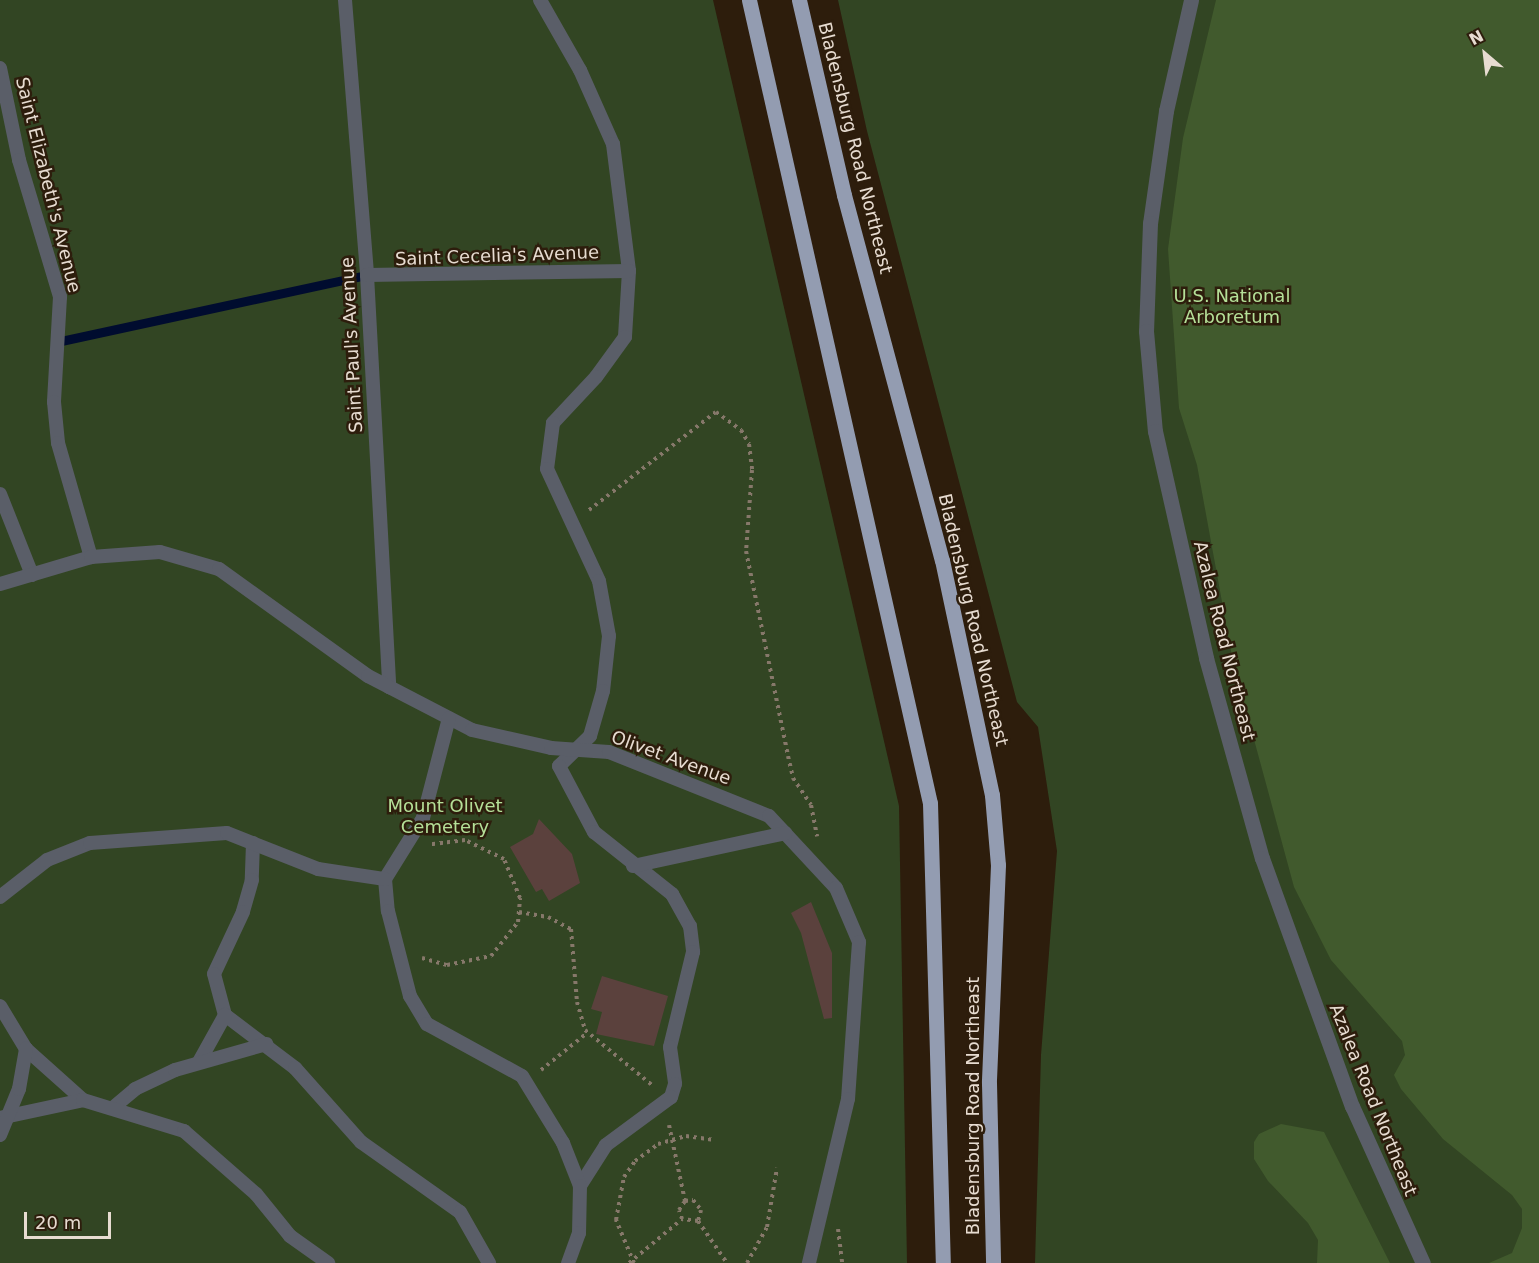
<!DOCTYPE html>
<html>
<head>
<meta charset="utf-8">
<style>
	body { margin:0 }
	#map { position:relative; width:1539px; height:1263px; overflow:hidden; background:#2d1d0c; font-family:"DejaVu Sans",sans-serif }
	div>[style] { position:absolute }
	[style*='--x'] { left:calc(var(--x)*1px); top:calc(var(--y)*1px); width:calc(var(--w)*1px); rotate:calc(var(--a)*1deg) }
	.green>* { inset:0; background:#324523 }
	.forest>* { inset:0; background:#415a2d }
	.stream>* { height:9px; margin:-4.5px; padding:0 4.5px; transform-origin:4.5px; border-radius:4.5px; background:#000c2f }
	.building>* { inset:0; background:#5b413d }
	.path>* { height:4px; margin-top:-2px; transform-origin:0; background:repeating-linear-gradient(90deg,#86786a 0 3px,transparent 0 7.5px) }
	.service>* { height:14px; margin:-7px; padding:0 7px; transform-origin:7px; border-radius:7px; background:#5a5e68 }
	.minor>* { height:15px; margin:-7.5px; padding:0 7.5px; transform-origin:7.5px; border-radius:7.5px; background:#5a5e68 }
	.primary>* { height:15px; margin:-7.5px; padding:0 7.5px; transform-origin:7.5px; border-radius:7.5px; background:#939cb1 }
	span { translate:-50% -50%; white-space:nowrap; text-align:center; line-height:1.15; -webkit-text-stroke:5px #2d1d0c; paint-order:stroke }
	.street-label { font-size:18px; color:#e7dcd1 }
	.park-label { font-size:18px; color:#b5e098 }
	.north { position:absolute; left:1455px; top:24px; width:60px; height:60px; -webkit-text-stroke:4px #2d1d0c; paint-order:stroke; rotate:332deg; font-size:16px; font-weight:700; line-height:24px; text-align:center; color:#e7dcd1 }
	.north::after { content:''; display:block; margin:auto; width:21px; height:27px; background:#e7dcd1; clip-path:polygon(50% 0,100% 100%,50% 72%,0 100%) }
	.scale { position:absolute; left:24px; top:1212px; width:87px; height:27px; box-sizing:border-box; border:3px solid #e7dcd1; border-top:0; padding-left:8px; font-size:18px; line-height:21px; white-space:nowrap; color:#e7dcd1; -webkit-text-stroke:4px #2d1d0c; paint-order:stroke }
</style>
</head>
<body>
<div id="map">
	<div class="green">
		<i style="clip-path:polygon(0 0,713px 0,899px 806px,907px 1263px,0 1263px)"></i>
		<i style="clip-path:polygon(838px 0,1539px 0,1539px 1263px,1035px 1263px,1041px 1055px,1057px 851px,1038px 727px,1017px 702px,867px 131px)"></i>
	</div>
	<div class="forest">
		<i style="clip-path:polygon(1216px 0,1539px 0,1539px 1263px,1489px 1263px,1512px 1253px,1522px 1228px,1522px 1209px,1512px 1195px,1443px 1139px,1401px 1089px,1394px 1075px,1405px 1055px,1402px 1041px,1331px 960px,1294px 887px,1233px 662px,1197px 465px,1179px 408px,1168px 249px,1183px 138px)"></i>
		<i style="clip-path:polygon(1281px 1124px,1324px 1132px,1390px 1263px,1317px 1263px,1318px 1240px,1308px 1223px,1268px 1181px,1254px 1159px,1254px 1142px,1259px 1134px)"></i>
	</div>
	<div class="stream">
		<i style="--x:61;--y:341;--w:313;--a:-12.2"></i>
	</div>
	<div class="building">
		<i style="clip-path:polygon(539px 819px,572px 854px,580px 883px,549px 901px,542px 889px,536px 892px,510px 847px,533px 834px)"></i>
		<i style="clip-path:polygon(811px 902px,832px 953px,832px 1018px,824px 1019px,801px 933px,791px 913px)"></i>
		<i style="clip-path:polygon(602px 976px,668px 996px,654px 1046px,596px 1034px,602px 1012px,591px 1009px)"></i>
	</div>
	<div class="path">
		<i style="--x:589;--y:510;--w:160;--a:-37.7"></i>
		<i style="--x:716;--y:412;--w:31;--a:36"></i>
		<i style="--x:741;--y:430;--w:16;--a:60"></i>
		<i style="--x:749;--y:444;--w:26;--a:83"></i>
		<i style="--x:752;--y:470;--w:81;--a:94.2"></i>
		<i style="--x:746;--y:551;--w:209;--a:78.4"></i>
		<i style="--x:788;--y:756;--w:23;--a:77"></i>
		<i style="--x:793;--y:778;--w:32;--a:56"></i>
		<i style="--x:811;--y:805;--w:32;--a:79"></i>
		<i style="--x:519;--y:912;--w:29;--a:10"></i>
		<i style="--x:548;--y:917;--w:26;--a:28"></i>
		<i style="--x:571;--y:929;--w:73;--a:85.3"></i>
		<i style="--x:577;--y:1002;--w:29;--a:74"></i>
		<i style="--x:585;--y:1030;--w:87;--a:39.4"></i>
		<i style="--x:422;--y:958;--w:26;--a:16"></i>
		<i style="--x:447;--y:965;--w:45;--a:-11.6"></i>
		<i style="--x:491;--y:956;--w:43;--a:-51.5"></i>
		<i style="--x:518;--y:922;--w:24;--a:-85"></i>
		<i style="--x:520;--y:898;--w:42;--a:-112.3"></i>
		<i style="--x:504;--y:859;--w:43;--a:-154"></i>
		<i style="--x:465;--y:840;--w:34;--a:173"></i>
		<i style="--x:541;--y:1070;--w:59;--a:-38.8"></i>
		<i style="--x:669;--y:1125;--w:78;--a:78.1"></i>
		<i style="--x:693;--y:1200;--w:13;--a:51"></i>
		<i style="--x:701;--y:1210;--w:11;--a:105"></i>
		<i style="--x:698;--y:1221;--w:16;--a:-173"></i>
		<i style="--x:682;--y:1219;--w:9;--a:-108"></i>
		<i style="--x:679;--y:1210;--w:11;--a:-56"></i>
		<i style="--x:685;--y:1201;--w:8;--a:-7"></i>
		<i style="--x:698;--y:1221;--w:51;--a:55.4"></i>
		<i style="--x:838;--y:1229;--w:34;--a:83"></i>
		<i style="--x:629;--y:1263;--w:69;--a:-39.7"></i>
		<i style="--x:634;--y:1263;--w:47;--a:-112.7"></i>
		<i style="--x:616;--y:1220;--w:44;--a:-79.5"></i>
		<i style="--x:624;--y:1177;--w:19;--a:-55"></i>
		<i style="--x:635;--y:1161;--w:29;--a:-36"></i>
		<i style="--x:658;--y:1144;--w:29;--a:-16"></i>
		<i style="--x:686;--y:1136;--w:27;--a:8"></i>
		<i style="--x:747;--y:1263;--w:41;--a:-60.9"></i>
		<i style="--x:767;--y:1227;--w:60;--a:-80.4"></i>
	</div>
	<div class="service">
		<i style="--x:345;--y:0;--w:276;--a:85.4"></i>
		<i style="--x:367;--y:275;--w:413;--a:86.9"></i>
		<i style="--x:540;--y:0;--w:81;--a:60.3"></i>
		<i style="--x:580;--y:70;--w:81;--a:66"></i>
		<i style="--x:613;--y:144;--w:128;--a:82.8"></i>
		<i style="--x:629;--y:271;--w:66;--a:93.5"></i>
		<i style="--x:625;--y:337;--w:49;--a:125.9"></i>
		<i style="--x:596;--y:377;--w:63;--a:133.1"></i>
		<i style="--x:553;--y:423;--w:46;--a:97.4"></i>
		<i style="--x:547;--y:469;--w:123;--a:65.1"></i>
		<i style="--x:599;--y:581;--w:56;--a:79.7"></i>
		<i style="--x:609;--y:636;--w:55;--a:96.2"></i>
		<i style="--x:603;--y:691;--w:47;--a:106.1"></i>
		<i style="--x:590;--y:736;--w:43;--a:135.9"></i>
		<i style="--x:559;--y:766;--w:75;--a:62.1"></i>
		<i style="--x:594;--y:832;--w:100;--a:38.5"></i>
		<i style="--x:672;--y:894;--w:37;--a:61"></i>
		<i style="--x:690;--y:926;--w:26;--a:83"></i>
		<i style="--x:693;--y:952;--w:98;--a:103.6"></i>
		<i style="--x:670;--y:1047;--w:37;--a:82"></i>
		<i style="--x:675;--y:1084;--w:14;--a:107"></i>
		<i style="--x:671;--y:1097;--w:81;--a:143.6"></i>
		<i style="--x:606;--y:1145;--w:49;--a:122.4"></i>
		<i style="--x:0;--y:68;--w:94;--a:78.3"></i>
		<i style="--x:19;--y:160;--w:143;--a:73.3"></i>
		<i style="--x:60;--y:297;--w:105;--a:93.3"></i>
		<i style="--x:54;--y:402;--w:41;--a:84.4"></i>
		<i style="--x:58;--y:443;--w:119;--a:73.9"></i>
		<i style="--x:367;--y:275;--w:262;--a:-0.9"></i>
		<i style="--x:0;--y:494;--w:87;--a:68.4"></i>
		<i style="--x:0;--y:584;--w:95;--a:-16.5"></i>
		<i style="--x:91;--y:557;--w:69;--a:-4.1"></i>
		<i style="--x:160;--y:552;--w:61;--a:16.1"></i>
		<i style="--x:219;--y:569;--w:183;--a:35.7"></i>
		<i style="--x:368;--y:676;--w:117;--a:27.4"></i>
		<i style="--x:472;--y:730;--w:81;--a:12.8"></i>
		<i style="--x:551;--y:748;--w:58;--a:3.9"></i>
		<i style="--x:609;--y:752;--w:172;--a:21.8"></i>
		<i style="--x:769;--y:816;--w:98;--a:47.1"></i>
		<i style="--x:836;--y:888;--w:59;--a:66.9"></i>
		<i style="--x:859;--y:942;--w:157;--a:94"></i>
		<i style="--x:848;--y:1099;--w:169;--a:103.4"></i>
		<i style="--x:253;--y:843;--w:37;--a:92"></i>
		<i style="--x:252;--y:880;--w:33;--a:106"></i>
		<i style="--x:243;--y:912;--w:68;--a:115.1"></i>
		<i style="--x:214;--y:974;--w:42;--a:75"></i>
		<i style="--x:225;--y:1015;--w:88;--a:37.1"></i>
		<i style="--x:295;--y:1068;--w:99;--a:48.3"></i>
		<i style="--x:361;--y:1142;--w:121;--a:35.3"></i>
		<i style="--x:460;--y:1212;--w:59;--a:60.4"></i>
		<i style="--x:633;--y:866;--w:156;--a:-12.2"></i>
		<i style="--x:385;--y:879;--w:32;--a:85"></i>
		<i style="--x:388;--y:911;--w:88;--a:75.5"></i>
		<i style="--x:410;--y:996;--w:33;--a:59"></i>
		<i style="--x:427;--y:1024;--w:108;--a:28.7"></i>
		<i style="--x:522;--y:1076;--w:79;--a:58.5"></i>
		<i style="--x:563;--y:1143;--w:46;--a:68.4"></i>
		<i style="--x:580;--y:1186;--w:47;--a:91.2"></i>
		<i style="--x:579;--y:1233;--w:32;--a:110"></i>
		<i style="--x:385;--y:879;--w:72;--a:-58.1"></i>
		<i style="--x:423;--y:818;--w:103;--a:-75.4"></i>
		<i style="--x:0;--y:897;--w:60;--a:-38.2"></i>
		<i style="--x:47;--y:860;--w:46;--a:-21.6"></i>
		<i style="--x:90;--y:843;--w:137;--a:-4.2"></i>
		<i style="--x:227;--y:833;--w:98;--a:21.6"></i>
		<i style="--x:318;--y:869;--w:68;--a:8.5"></i>
		<i style="--x:0;--y:1006;--w:50;--a:58.8"></i>
		<i style="--x:26;--y:1049;--w:76;--a:41.8"></i>
		<i style="--x:199;--y:1062;--w:54;--a:-61"></i>
		<i style="--x:115;--y:1106;--w:26;--a:-40"></i>
		<i style="--x:135;--y:1089;--w:44;--a:-25.4"></i>
		<i style="--x:175;--y:1070;--w:95;--a:-15.9"></i>
		<i style="--x:0;--y:1118;--w:85;--a:-12.2"></i>
		<i style="--x:83;--y:1100;--w:106;--a:17.1"></i>
		<i style="--x:184;--y:1131;--w:96;--a:41.2"></i>
		<i style="--x:256;--y:1194;--w:54;--a:51"></i>
		<i style="--x:290;--y:1236;--w:47;--a:35.4"></i>
		<i style="--x:0;--y:1135;--w:50;--a:-67.6"></i>
		<i style="--x:19;--y:1089;--w:41;--a:-80.1"></i>
	</div>
	<div class="minor">
		<i style="--x:1191;--y:0;--w:114;--a:102.7"></i>
		<i style="--x:1166;--y:111;--w:113;--a:98.1"></i>
		<i style="--x:1150;--y:223;--w:108;--a:92.1"></i>
		<i style="--x:1146;--y:331;--w:100;--a:84.9"></i>
		<i style="--x:1155;--y:431;--w:233;--a:77.3"></i>
		<i style="--x:1206;--y:658;--w:208;--a:74.4"></i>
		<i style="--x:1262;--y:858;--w:264;--a:70.1"></i>
		<i style="--x:1352;--y:1106;--w:172;--a:65.7"></i>
	</div>
	<div class="primary">
		<i style="--x:749;--y:0;--w:823;--a:77.3"></i>
		<i style="--x:930;--y:803;--w:460;--a:88.4"></i>
		<i style="--x:799;--y:0;--w:200;--a:77"></i>
		<i style="--x:844;--y:195;--w:378;--a:75"></i>
		<i style="--x:942;--y:560;--w:240;--a:78"></i>
		<i style="--x:992;--y:795;--w:70;--a:85.1"></i>
		<i style="--x:998;--y:865;--w:218;--a:92.4"></i>
		<i style="--x:989;--y:1083;--w:180;--a:88.7"></i>
	</div>
	<div class="street-label">
		<span style="left:855px;top:148px;rotate:76deg">Bladensburg Road Northeast</span>
		<span style="left:48px;top:185px;rotate:76deg">Saint Elizabeth's Avenue</span>
		<span style="left:497px;top:256px;rotate:-2deg">Saint Cecelia's Avenue</span>
		<span style="left:352px;top:345px;rotate:-93deg">Saint Paul's Avenue</span>
		<span style="left:973px;top:620px;rotate:77deg">Bladensburg Road Northeast</span>
		<span style="left:1224px;top:641px;rotate:76deg">Azalea Road Northeast</span>
		<span style="left:671px;top:758px;rotate:20deg">Olivet Avenue</span>
		<span style="left:1373px;top:1100px;rotate:68deg">Azalea Road Northeast</span>
		<span style="left:973px;top:1106px;rotate:-90deg">Bladensburg Road Northeast</span>
	</div>
	<div class="park-label">
		<span style="left:1232px;top:307px">U.S. National<br>Arboretum</span>
		<span style="left:445px;top:817px">Mount Olivet<br>Cemetery</span>
	</div>
	<div class="north">N</div>
	<div class="scale">20 m</div>
</div>
</body>
</html>
